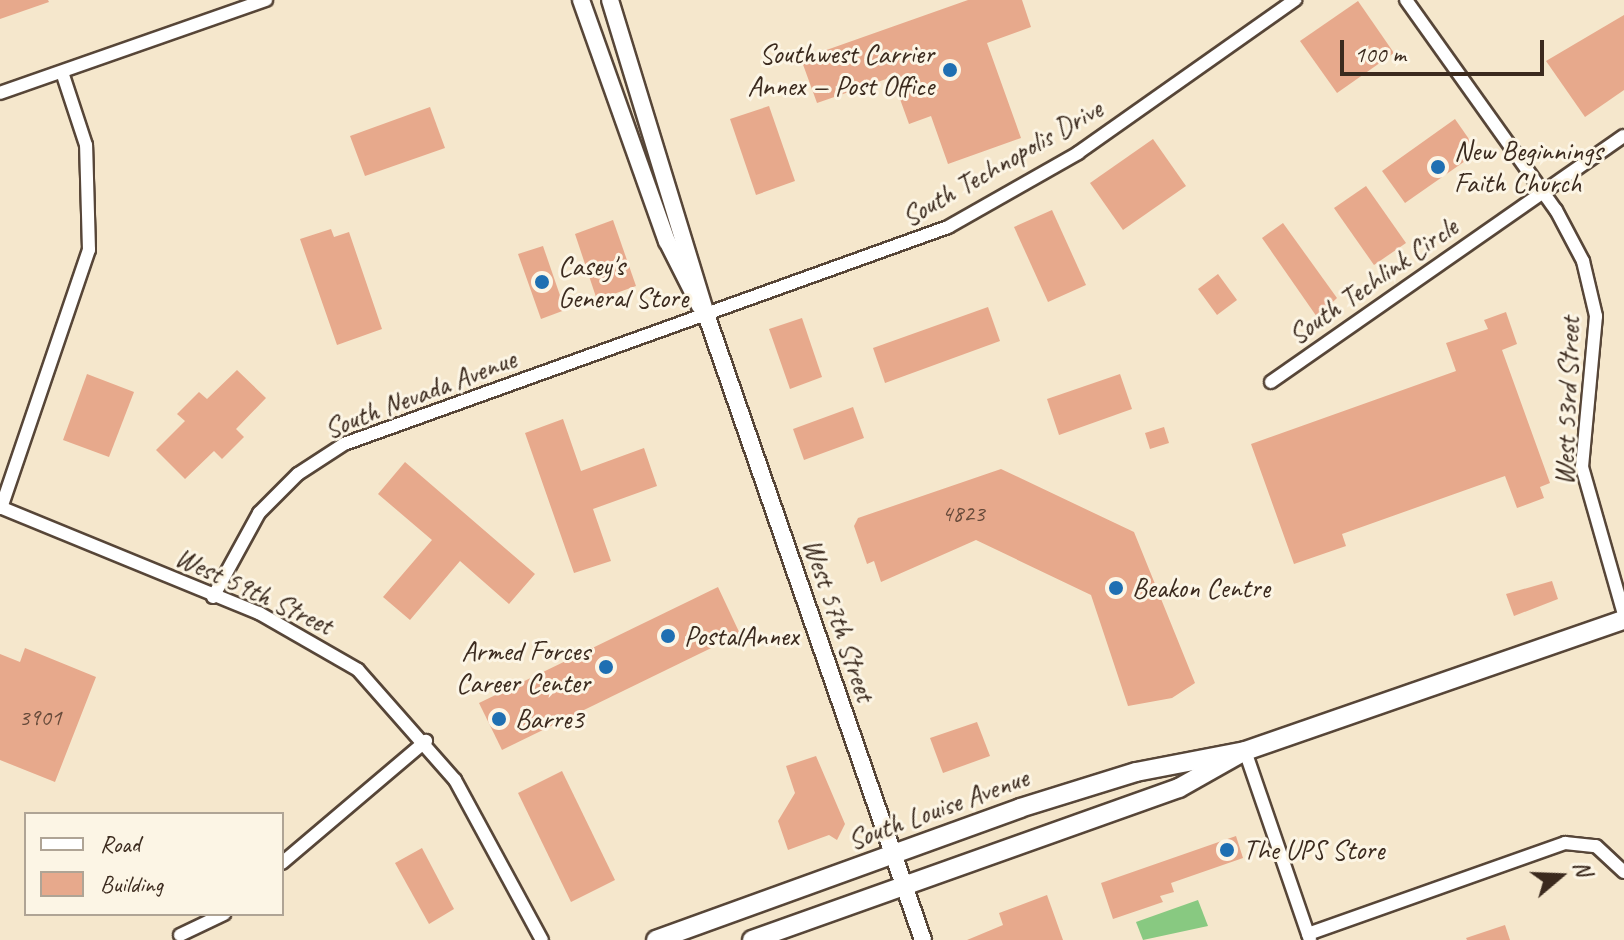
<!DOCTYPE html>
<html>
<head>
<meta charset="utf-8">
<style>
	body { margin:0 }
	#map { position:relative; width:1624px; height:940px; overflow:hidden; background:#f5e7cc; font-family:Caveat,sans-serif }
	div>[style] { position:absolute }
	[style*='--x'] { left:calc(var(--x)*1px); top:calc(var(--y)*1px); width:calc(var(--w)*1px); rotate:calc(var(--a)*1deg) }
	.green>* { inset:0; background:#88c981 }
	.building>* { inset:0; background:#e7a98c }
	.roads { filter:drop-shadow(2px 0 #574638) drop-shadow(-2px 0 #574638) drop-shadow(0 2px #574638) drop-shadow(0 -2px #574638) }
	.minor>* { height:12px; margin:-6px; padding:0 6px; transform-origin:6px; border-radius:6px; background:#fff }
	.secondary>* { height:16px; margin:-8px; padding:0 8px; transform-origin:8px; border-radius:8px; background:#fff }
	.primary>* { height:18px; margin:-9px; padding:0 9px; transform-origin:9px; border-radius:9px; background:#fff }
	.dots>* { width:22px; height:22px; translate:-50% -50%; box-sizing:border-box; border:4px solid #fcf5e5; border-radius:50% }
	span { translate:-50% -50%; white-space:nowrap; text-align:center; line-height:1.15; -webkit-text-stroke:6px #fcf5e5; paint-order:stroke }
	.number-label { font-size:24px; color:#664a3a }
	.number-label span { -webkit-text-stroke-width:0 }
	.poi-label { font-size:28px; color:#3b2a1e }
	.right { translate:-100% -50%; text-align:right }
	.left { translate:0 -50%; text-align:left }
	.street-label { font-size:28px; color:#3b2a1e }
	.legend { position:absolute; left:24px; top:812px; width:260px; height:104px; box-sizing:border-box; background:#fcf5e5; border:2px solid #afa495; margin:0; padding:10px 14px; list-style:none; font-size:24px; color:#3b2a1e }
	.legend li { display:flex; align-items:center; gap:16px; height:40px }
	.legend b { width:40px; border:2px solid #afa495 }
	.north { position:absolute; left:1520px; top:836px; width:80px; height:80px; -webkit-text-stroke:6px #fcf5e5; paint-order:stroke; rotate:71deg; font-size:22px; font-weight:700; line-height:32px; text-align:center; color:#3b2a1e }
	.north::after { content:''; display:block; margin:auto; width:28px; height:36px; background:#3b2a1e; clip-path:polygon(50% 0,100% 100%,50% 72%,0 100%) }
	.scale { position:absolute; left:1340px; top:40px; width:204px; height:36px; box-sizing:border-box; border:4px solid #3b2a1e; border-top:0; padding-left:10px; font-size:24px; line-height:28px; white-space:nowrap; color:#3b2a1e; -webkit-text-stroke:6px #fcf5e5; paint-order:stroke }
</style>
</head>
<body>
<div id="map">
	<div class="green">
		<i style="clip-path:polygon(1198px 900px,1208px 926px,1143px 940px,1136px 922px)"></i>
	</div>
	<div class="building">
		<i style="clip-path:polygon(0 0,48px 0,49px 2px,0 19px)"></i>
		<i style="clip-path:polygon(968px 0,1022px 0,1031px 27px,987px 43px,1021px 138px,948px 164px,931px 116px,909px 124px,892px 77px,817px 103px,801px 59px)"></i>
		<i style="clip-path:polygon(1358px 1px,1394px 53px,1337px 93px,1300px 41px)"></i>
		<i style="clip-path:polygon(1624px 15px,1624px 90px,1585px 117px,1546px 61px)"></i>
		<i style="clip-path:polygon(769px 106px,795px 181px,756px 195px,730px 119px)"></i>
		<i style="clip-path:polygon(430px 107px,445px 148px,365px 176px,350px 136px)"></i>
		<i style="clip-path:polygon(1455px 119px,1478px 152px,1405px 203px,1382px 171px)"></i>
		<i style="clip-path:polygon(1153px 139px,1186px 186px,1123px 230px,1090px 183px)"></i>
		<i style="clip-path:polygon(1366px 186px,1406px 243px,1374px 265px,1334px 208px)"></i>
		<i style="clip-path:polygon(1052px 210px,1086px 285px,1048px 302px,1014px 227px)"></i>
		<i style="clip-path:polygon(613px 220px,636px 286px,597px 300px,575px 234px)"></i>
		<i style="clip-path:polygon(1283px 223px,1337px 298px,1317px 317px,1262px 238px)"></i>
		<i style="clip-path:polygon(331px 229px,334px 237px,349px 232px,382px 329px,337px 345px,300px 239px)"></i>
		<i style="clip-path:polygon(543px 246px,565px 310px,541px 319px,518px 254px)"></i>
		<i style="clip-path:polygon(1218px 274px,1237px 300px,1217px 315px,1198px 289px)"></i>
		<i style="clip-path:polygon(988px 307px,1000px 341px,885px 383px,873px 348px)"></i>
		<i style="clip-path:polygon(1506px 312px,1517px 344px,1502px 350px,1550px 483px,1540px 487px,1544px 498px,1517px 508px,1505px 476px,1342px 534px,1346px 546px,1294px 564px,1251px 444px,1456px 371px,1446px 343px,1488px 329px,1484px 320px)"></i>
		<i style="clip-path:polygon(802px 318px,822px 377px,790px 389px,769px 329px)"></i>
		<i style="clip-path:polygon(237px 370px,266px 398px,236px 429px,244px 437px,222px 459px,214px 451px,185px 479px,156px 450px,185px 421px,177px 414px,199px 392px,207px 399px)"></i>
		<i style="clip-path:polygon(87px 374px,134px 392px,109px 457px,63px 440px)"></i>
		<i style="clip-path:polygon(1120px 374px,1132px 409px,1059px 435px,1047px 399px)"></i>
		<i style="clip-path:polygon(853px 407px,864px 438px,804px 460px,793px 429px)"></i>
		<i style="clip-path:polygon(563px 419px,581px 471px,644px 448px,657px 486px,593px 509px,611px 561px,574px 573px,525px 433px)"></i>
		<i style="clip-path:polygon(1164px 427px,1169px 443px,1150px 449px,1145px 433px)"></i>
		<i style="clip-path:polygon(405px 462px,535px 574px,509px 604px,460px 561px,410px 620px,383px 597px,432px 540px,378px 494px)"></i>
		<i style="clip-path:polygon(1001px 469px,1134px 532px,1195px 683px,1172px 698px,1128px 706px,1091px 595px,976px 540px,881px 582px,874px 561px,867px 564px,854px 526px,858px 518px)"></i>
		<i style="clip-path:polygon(1552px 581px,1558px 599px,1514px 616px,1506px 594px)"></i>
		<i style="clip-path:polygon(718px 587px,740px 634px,502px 750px,479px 703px)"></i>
		<i style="clip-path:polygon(25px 648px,96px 677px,55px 782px,0 760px,0 654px,20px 662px)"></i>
		<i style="clip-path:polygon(977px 722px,990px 756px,943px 773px,930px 738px)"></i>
		<i style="clip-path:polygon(816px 756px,845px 824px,837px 840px,829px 835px,788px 850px,778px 821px,795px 793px,786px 766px)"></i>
		<i style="clip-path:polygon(562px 771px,615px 880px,571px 902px,518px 793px)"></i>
		<i style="clip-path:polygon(1236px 836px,1243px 858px,1171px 883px,1174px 892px,1160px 896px,1163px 902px,1113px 919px,1101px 883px)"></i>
		<i style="clip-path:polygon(422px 848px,454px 909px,429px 924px,395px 863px)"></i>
		<i style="clip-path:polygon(1047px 895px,1063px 940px,967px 940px,1003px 925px,999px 913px)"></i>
		<i style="clip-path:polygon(1505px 925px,1510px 940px,1467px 940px,1466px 938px)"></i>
	</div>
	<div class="roads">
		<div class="minor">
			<i style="--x:1406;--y:0;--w:258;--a:54.5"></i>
			<i style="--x:1556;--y:210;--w:58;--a:62.1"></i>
			<i style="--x:1583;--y:261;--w:57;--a:76.7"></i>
			<i style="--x:1596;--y:316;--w:152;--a:95.3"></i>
			<i style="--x:1582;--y:467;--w:153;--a:74.1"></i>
			<i style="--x:0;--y:93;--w:282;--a:-19.3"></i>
			<i style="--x:1271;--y:382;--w:430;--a:-34.9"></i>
			<i style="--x:0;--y:507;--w:280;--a:22.3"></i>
			<i style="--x:259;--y:613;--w:114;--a:29.9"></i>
			<i style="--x:358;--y:670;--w:147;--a:48.6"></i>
			<i style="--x:455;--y:780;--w:182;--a:61.5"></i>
			<i style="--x:1;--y:508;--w:273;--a:-71.2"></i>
			<i style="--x:89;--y:250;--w:105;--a:-91.6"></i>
			<i style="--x:86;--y:145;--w:77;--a:-108.2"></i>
			<i style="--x:213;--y:597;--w:96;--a:-61.3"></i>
			<i style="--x:259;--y:513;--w:55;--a:-45"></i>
			<i style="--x:298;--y:474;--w:55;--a:-33.1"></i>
			<i style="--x:344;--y:444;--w:642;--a:-19.76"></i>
			<i style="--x:948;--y:227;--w:150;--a:-29.6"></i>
			<i style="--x:1078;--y:153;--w:266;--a:-35.2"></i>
			<i style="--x:1245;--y:751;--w:200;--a:71"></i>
			<i style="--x:282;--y:863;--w:189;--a:-40.3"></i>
			<i style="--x:1308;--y:934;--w:273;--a:-19.5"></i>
			<i style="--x:1565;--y:843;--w:31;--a:6"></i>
			<i style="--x:1596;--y:846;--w:38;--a:43"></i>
			<i style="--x:180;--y:935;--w:49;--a:-25.5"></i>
		</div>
		<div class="secondary">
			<i style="--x:581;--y:0;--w:256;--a:70.4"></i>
			<i style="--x:667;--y:241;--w:73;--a:63.1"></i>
			<i style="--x:610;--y:0;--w:332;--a:73"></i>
			<i style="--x:707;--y:317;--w:659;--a:70.88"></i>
		</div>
		<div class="primary">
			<i style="--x:656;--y:940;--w:387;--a:-19.9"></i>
			<i style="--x:1020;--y:808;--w:121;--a:-17.2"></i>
			<i style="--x:1136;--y:772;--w:111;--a:-10.9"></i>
			<i style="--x:1245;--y:751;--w:401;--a:-19.1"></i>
			<i style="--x:752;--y:940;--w:453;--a:-19.6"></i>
			<i style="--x:1179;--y:788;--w:69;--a:-29.5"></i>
		</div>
	</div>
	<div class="dots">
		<i style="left:950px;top:70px;background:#1f6fb2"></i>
		<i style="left:1438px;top:167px;background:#1f6fb2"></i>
		<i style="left:542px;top:282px;background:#1f6fb2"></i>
		<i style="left:1116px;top:588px;background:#1f6fb2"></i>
		<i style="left:668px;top:636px;background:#1f6fb2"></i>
		<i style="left:606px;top:667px;background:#1f6fb2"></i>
		<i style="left:499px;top:719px;background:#1f6fb2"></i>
		<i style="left:1227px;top:850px;background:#1f6fb2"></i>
	</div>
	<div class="number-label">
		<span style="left:963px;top:514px">4823</span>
		<span style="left:40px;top:718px">3901</span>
	</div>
	<div class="poi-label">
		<span class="right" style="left:934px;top:70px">Southwest Carrier<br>Annex — Post Office</span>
		<span class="left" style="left:1454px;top:167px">New Beginnings<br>Faith Church</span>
		<span class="left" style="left:558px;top:282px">Casey's<br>General Store</span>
		<span class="left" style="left:1132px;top:588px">Beakon Centre</span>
		<span class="left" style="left:684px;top:636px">PostalAnnex</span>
		<span class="right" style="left:590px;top:667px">Armed Forces<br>Career Center</span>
		<span class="left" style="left:515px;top:719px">Barre3</span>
		<span class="left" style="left:1243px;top:850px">The UPS Store</span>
	</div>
	<div class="street-label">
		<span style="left:1002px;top:163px;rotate:-30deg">South Technopolis Drive</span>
		<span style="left:1373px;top:281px;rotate:-35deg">South Techlink Circle</span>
		<span style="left:420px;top:394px;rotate:-21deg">South Nevada Avenue</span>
		<span style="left:1567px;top:401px;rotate:-88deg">West 53rd Street</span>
		<span style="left:254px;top:591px;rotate:25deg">West 59th Street</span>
		<span style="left:839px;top:620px;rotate:71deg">West 57th Street</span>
		<span style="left:938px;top:809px;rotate:-20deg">South Louise Avenue</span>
	</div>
	<ul class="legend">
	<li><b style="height:10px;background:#fff"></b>Road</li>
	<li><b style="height:22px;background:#e7a98c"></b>Building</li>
	</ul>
	<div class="north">N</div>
	<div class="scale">100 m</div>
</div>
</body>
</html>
